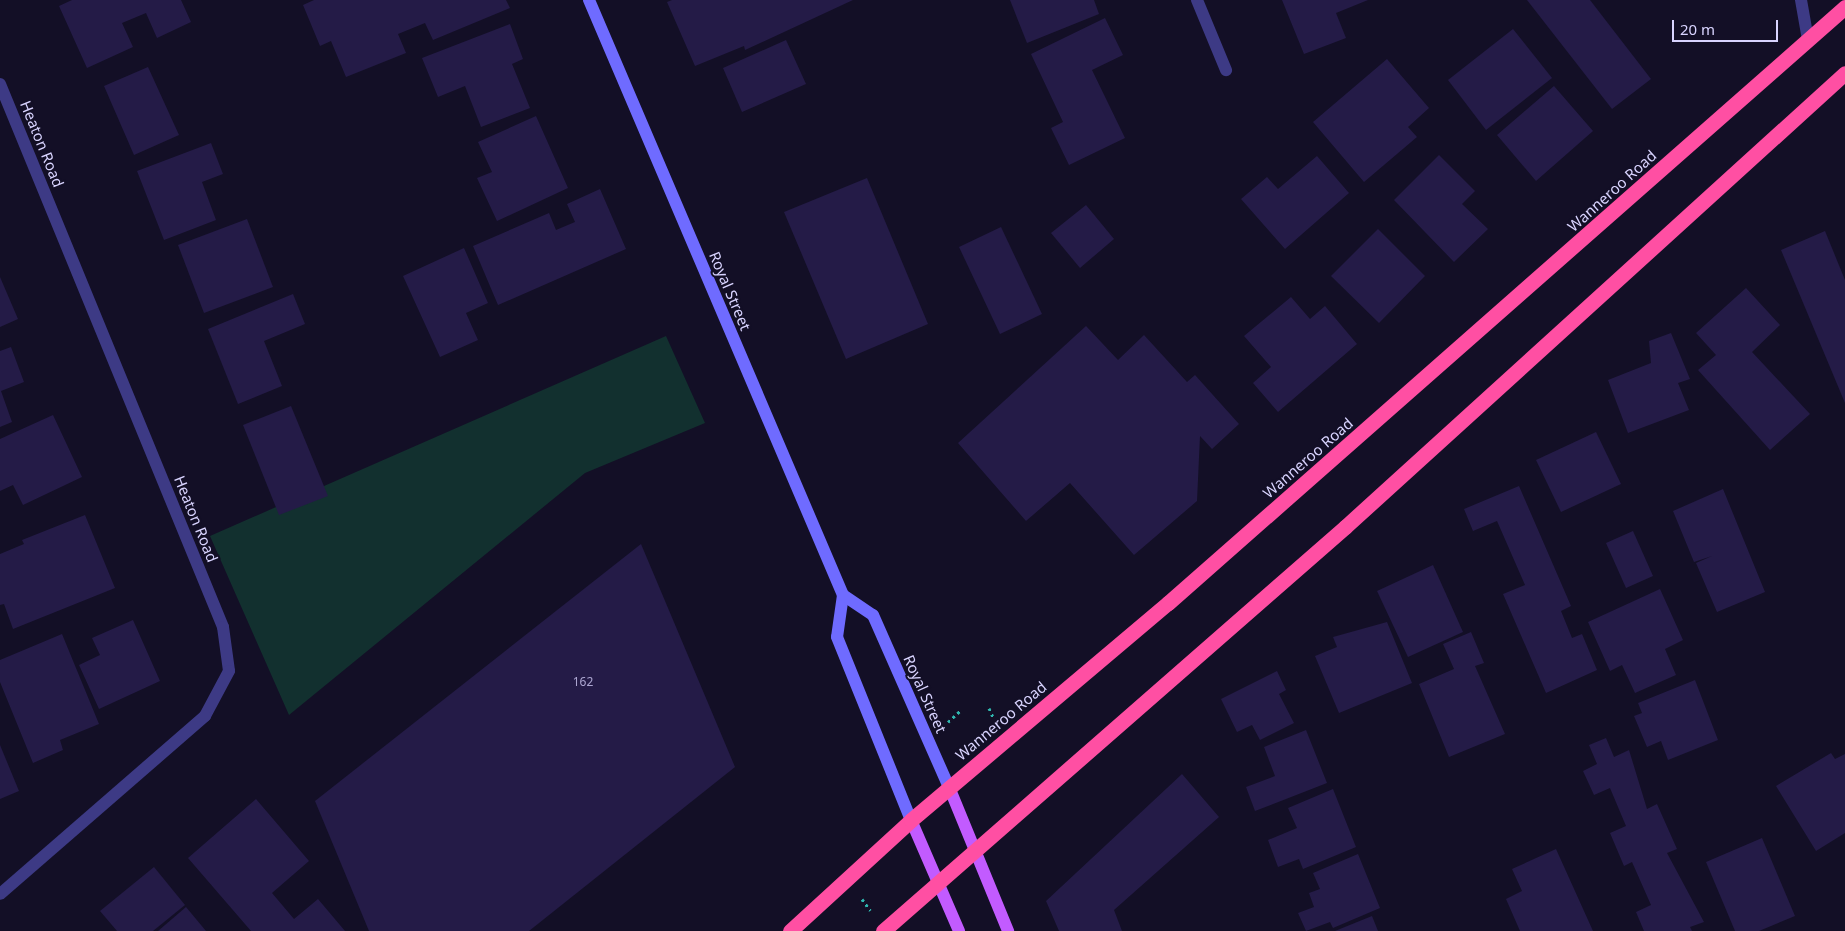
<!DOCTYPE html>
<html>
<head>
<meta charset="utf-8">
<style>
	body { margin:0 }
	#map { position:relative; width:1845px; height:931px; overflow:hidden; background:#130f26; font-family:"Noto Sans",sans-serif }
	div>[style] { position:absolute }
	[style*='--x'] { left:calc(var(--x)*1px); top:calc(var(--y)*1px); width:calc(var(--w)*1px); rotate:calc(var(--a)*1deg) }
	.green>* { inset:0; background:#12302f }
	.building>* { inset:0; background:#241b47 }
	.path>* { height:3px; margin-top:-1.5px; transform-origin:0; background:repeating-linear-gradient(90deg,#2fb8b0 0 2.5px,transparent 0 6.5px) }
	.street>* { height:12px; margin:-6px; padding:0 6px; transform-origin:6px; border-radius:6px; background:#3d3a85 }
	.secondary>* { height:12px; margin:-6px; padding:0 6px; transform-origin:6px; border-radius:6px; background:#6f6bff }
	.primary>* { height:12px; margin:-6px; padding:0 6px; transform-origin:6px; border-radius:6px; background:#c25bff }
	.highway>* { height:15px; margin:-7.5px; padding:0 7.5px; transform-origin:7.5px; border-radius:7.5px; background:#ff4fa3 }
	span { translate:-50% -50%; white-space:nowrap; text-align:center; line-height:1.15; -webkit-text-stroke:4px #130f26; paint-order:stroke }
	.number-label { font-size:12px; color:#aca6d1 }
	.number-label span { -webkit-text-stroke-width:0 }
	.street-label { font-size:15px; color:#d9d4ff }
	.scale { position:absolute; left:1672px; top:20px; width:106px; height:22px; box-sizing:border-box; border:2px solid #d9d4ff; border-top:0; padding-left:6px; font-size:15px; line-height:18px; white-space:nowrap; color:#d9d4ff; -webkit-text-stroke:4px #130f26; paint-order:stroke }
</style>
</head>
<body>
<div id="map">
	<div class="green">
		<i style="clip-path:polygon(666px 336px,705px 423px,585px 473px,289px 715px,210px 536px)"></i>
	</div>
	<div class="building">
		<i style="clip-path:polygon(72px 0,181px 0,191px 22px,157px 38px,146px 13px,122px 23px,133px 47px,87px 68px,59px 6px)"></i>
		<i style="clip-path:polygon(314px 0,506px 0,510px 8px,433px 40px,425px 23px,398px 34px,406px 53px,346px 77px,331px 41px,320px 46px,303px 5px)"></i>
		<i style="clip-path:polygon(672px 0,853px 0,745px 50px,744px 46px,695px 66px,667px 2px)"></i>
		<i style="clip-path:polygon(1010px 0,1094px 0,1099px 14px,1027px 43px)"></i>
		<i style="clip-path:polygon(1282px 0,1368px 0,1336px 13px,1346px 38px,1304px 54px)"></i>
		<i style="clip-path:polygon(1527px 0,1590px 0,1651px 79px,1612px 109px)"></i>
		<i style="clip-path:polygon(1105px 18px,1123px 55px,1092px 70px,1125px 138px,1069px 165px,1051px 128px,1063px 122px,1031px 54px)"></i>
		<i style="clip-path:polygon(510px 24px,523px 59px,512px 64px,530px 108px,481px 127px,465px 86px,438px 97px,422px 58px)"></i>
		<i style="clip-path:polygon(1513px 29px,1552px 78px,1486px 130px,1448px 80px)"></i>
		<i style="clip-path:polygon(786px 40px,806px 84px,742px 112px,723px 68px)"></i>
		<i style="clip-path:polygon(1387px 59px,1429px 108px,1408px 127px,1417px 137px,1364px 182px,1313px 122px)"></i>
		<i style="clip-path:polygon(148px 67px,179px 135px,134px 155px,104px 86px)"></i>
		<i style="clip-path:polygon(1554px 86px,1593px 131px,1536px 181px,1497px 135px)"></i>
		<i style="clip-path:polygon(536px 116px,568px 188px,497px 221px,477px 178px,492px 172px,478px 142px)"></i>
		<i style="clip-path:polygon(211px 143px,223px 174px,202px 182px,216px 220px,164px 240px,137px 171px)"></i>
		<i style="clip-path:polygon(1439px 155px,1475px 191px,1462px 204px,1488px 229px,1454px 262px,1394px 200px)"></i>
		<i style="clip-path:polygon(1317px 156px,1349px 193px,1285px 249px,1241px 199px,1267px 177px,1278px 189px)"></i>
		<i style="clip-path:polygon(867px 178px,928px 324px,846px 359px,784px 212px)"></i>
		<i style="clip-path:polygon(600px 189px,626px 249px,498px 305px,473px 246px,549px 213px,556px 230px,575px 222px,567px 204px)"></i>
		<i style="clip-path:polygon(1086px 205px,1114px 239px,1080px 268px,1051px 233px)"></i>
		<i style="clip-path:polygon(247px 219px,273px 287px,204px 313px,178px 245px)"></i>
		<i style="clip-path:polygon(1001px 227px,1042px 314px,1000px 334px,959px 247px)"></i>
		<i style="clip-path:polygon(1378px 229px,1425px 276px,1379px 323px,1331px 276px)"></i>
		<i style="clip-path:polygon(1825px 231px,1845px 280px,1845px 403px,1781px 250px)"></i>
		<i style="clip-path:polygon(464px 248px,488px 303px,466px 313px,478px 340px,440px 357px,403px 276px)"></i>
		<i style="clip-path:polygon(0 277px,18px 319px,0 327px)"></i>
		<i style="clip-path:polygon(1746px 288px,1780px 325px,1752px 352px,1810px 414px,1770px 450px,1698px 370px,1716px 355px,1696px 333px)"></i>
		<i style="clip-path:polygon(293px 294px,305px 324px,264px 341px,282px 386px,238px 404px,208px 329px)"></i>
		<i style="clip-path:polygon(1291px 297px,1310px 319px,1325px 306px,1357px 344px,1278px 412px,1253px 383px,1271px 367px,1244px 336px)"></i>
		<i style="clip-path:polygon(1086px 326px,1118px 360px,1144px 335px,1187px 382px,1195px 375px,1239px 424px,1212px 449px,1200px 436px,1197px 501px,1134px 555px,1070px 483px,1026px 521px,958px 443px)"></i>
		<i style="clip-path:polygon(1671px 333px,1690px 379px,1678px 383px,1689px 410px,1628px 433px,1608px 380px,1651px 363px,1649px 341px)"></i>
		<i style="clip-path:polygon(11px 347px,24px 382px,1px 391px,12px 422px,0 427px,0 351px)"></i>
		<i style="clip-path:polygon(291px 406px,328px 496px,279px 515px,243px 425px)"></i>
		<i style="clip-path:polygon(53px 415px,82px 477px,23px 505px,13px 485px,0 491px,0 439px)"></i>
		<i style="clip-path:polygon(1596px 432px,1621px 484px,1561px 512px,1536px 460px)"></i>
		<i style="clip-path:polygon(1519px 486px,1571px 606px,1561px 611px,1572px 638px,1582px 634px,1597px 670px,1546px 693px,1503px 594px,1525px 585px,1497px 521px,1473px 531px,1464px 509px)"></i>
		<i style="clip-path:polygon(1723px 489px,1765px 592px,1717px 612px,1696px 563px,1712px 556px,1694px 562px,1673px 511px)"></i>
		<i style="clip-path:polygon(85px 515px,115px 588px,13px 629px,4px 604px,0 605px,0 554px,24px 544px,22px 540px)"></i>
		<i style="clip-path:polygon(1633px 531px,1653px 576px,1626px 588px,1606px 543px)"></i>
		<i style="clip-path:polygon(641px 544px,735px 767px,529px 931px,369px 931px,315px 801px)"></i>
		<i style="clip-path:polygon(1433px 565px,1463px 632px,1408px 657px,1377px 591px)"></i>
		<i style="clip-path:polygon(1660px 589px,1683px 640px,1665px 649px,1676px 675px,1635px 693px,1622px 665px,1610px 671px,1588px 622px)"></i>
		<i style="clip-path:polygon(133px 620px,160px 681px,99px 709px,79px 665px,100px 655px,92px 638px)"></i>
		<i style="clip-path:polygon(1387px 622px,1412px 683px,1339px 713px,1315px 656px,1337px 647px,1333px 637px)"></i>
		<i style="clip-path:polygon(1471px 632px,1484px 663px,1475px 666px,1505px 734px,1449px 757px,1419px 684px,1454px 669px,1443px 644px)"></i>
		<i style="clip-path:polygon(62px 634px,99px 724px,60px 740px,63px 750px,33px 763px,0 682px,0 660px)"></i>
		<i style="clip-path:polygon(1277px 671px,1286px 690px,1279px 694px,1294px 723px,1260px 740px,1252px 725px,1237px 732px,1221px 699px)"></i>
		<i style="clip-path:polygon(1695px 680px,1718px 740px,1668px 760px,1661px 741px,1647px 747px,1634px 716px,1642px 713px,1638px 703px)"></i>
		<i style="clip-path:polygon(1306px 730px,1327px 783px,1255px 811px,1246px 787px,1275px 776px,1264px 747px)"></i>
		<i style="clip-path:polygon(1606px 738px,1614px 757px,1629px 750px,1647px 809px,1657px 804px,1677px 849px,1667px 853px,1704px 922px,1690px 927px,1692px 931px,1644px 931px,1636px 912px,1651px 905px,1632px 862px,1624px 866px,1610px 833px,1626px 826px,1610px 788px,1594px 795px,1583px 771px,1597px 764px,1589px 745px)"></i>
		<i style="clip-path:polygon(0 745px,19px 791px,0 799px)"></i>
		<i style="clip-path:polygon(1831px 753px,1835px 759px,1845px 754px,1845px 833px,1816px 851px,1776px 786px)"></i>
		<i style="clip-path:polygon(1182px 774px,1219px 817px,1114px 910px,1122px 931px,1059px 931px,1046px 901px)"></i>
		<i style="clip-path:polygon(1333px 789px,1356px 847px,1303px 869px,1299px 859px,1278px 867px,1268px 840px,1297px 828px,1288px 808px)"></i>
		<i style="clip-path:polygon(256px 799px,309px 861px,272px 893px,294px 919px,318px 899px,345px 931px,251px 931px,188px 858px)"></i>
		<i style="clip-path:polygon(1762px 838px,1795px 916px,1759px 931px,1735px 931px,1706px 862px)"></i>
		<i style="clip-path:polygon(1556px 849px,1593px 931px,1520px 931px,1506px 899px,1522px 891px,1512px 869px)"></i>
		<i style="clip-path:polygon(1358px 854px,1380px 908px,1333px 928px,1330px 922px,1306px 931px,1298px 913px,1314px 907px,1309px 893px,1320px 889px,1313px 873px)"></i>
		<i style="clip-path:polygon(154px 867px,185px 905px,153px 931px,117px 931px,100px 911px)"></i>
		<i style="clip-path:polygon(186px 907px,206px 931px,158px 931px)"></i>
		<i style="clip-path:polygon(1372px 916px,1378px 931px,1335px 931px)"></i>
	</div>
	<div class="path">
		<i style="--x:989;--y:708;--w:10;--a:66"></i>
		<i style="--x:948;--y:722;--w:19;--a:-43"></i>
		<i style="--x:862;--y:899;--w:14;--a:54"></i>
	</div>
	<div class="street">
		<i style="--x:1197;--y:0;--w:76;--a:67.5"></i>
		<i style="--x:1801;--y:0;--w:40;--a:80"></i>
		<i style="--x:0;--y:84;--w:587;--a:67.67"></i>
		<i style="--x:223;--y:627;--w:44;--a:82.2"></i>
		<i style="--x:229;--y:671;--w:51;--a:118.1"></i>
		<i style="--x:205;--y:716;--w:271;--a:139"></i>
	</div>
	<div class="secondary">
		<i style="--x:589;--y:0;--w:647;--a:66.88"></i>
		<i style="--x:843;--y:595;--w:42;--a:98.1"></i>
		<i style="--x:837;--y:637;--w:197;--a:68"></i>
		<i style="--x:843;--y:595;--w:36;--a:34"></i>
		<i style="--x:873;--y:615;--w:188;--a:66.2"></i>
	</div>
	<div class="primary">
		<i style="--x:949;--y:787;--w:156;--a:67.7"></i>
		<i style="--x:911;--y:820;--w:121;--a:66.6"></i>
	</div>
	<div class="highway">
		<i style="--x:790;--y:931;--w:164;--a:-42.5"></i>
		<i style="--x:911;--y:820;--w:336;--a:-40.2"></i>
		<i style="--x:1168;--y:603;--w:902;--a:-41.36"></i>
		<i style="--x:883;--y:931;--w:614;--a:-41.17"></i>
		<i style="--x:1345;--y:527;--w:675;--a:-42.24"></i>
	</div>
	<div class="number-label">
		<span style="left:583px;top:682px">162</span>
	</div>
	<div class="street-label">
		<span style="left:42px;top:144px;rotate:68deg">Heaton Road</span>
		<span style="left:1612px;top:191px;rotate:-42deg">Wanneroo Road</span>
		<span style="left:730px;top:291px;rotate:67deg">Royal Street</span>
		<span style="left:1308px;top:458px;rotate:-41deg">Wanneroo Road</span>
		<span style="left:196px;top:519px;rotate:68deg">Heaton Road</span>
		<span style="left:925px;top:694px;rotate:66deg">Royal Street</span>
		<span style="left:1001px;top:721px;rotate:-40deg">Wanneroo Road</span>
	</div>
	<div class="scale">20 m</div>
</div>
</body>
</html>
